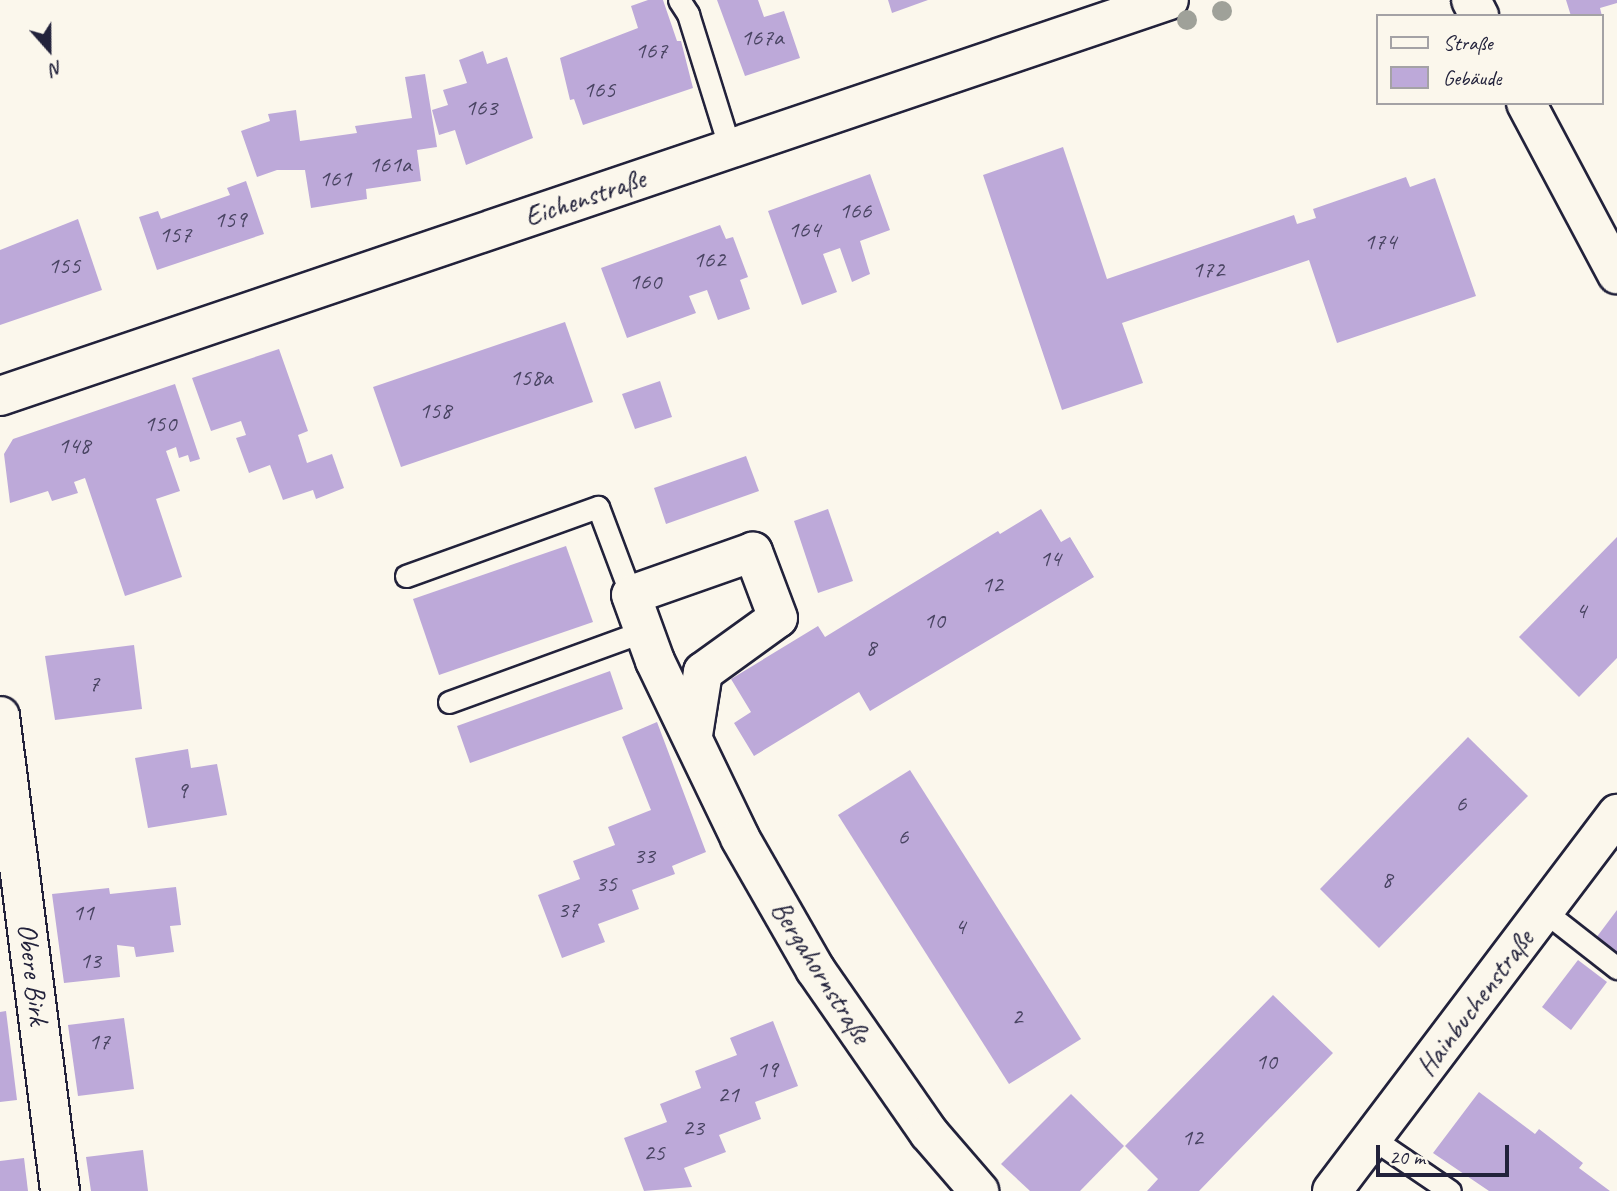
<!DOCTYPE html>
<html>
<head>
<meta charset="utf-8">
<style>
	body { margin:0 }
	#map { position:relative; width:1617px; height:1191px; overflow:hidden; background:#fbf7ec; font-family:Caveat,sans-serif }
	div>[style] { position:absolute }
	[style*='--x'] { left:calc(var(--x)*1px); top:calc(var(--y)*1px); width:calc(var(--w)*1px); rotate:calc(var(--a)*1deg) }
	.building>* { inset:0; background:#bda9d9 }
	.roads { filter:drop-shadow(2px 0 #22223b) drop-shadow(-2px 0 #22223b) drop-shadow(0 2px #22223b) drop-shadow(0 -2px #22223b) }
	.lane>* { height:21px; margin:-10.5px; padding:0 10.5px; transform-origin:10.5px; border-radius:10.5px; background:#fbf7ec }
	.street>* { height:38px; margin:-19px; padding:0 19px; transform-origin:19px; border-radius:19px; background:#fbf7ec }
	.trees>* { width:20px; height:20px; margin:-10px; border-radius:50%; background:#9fa199 }
	span { translate:-50% -50%; white-space:nowrap; text-align:center; line-height:1.15; -webkit-text-stroke:5px #fbf7ec; paint-order:stroke }
	.number-label { font-size:24px; color:#494462 }
	.number-label span { -webkit-text-stroke-width:0 }
	.street-label { font-size:28px; color:#22223b }
	.legend { position:absolute; left:1376px; top:14px; width:228px; height:91px; box-sizing:border-box; background:#fbf7ec; border:2px solid #a4a2a5; margin:0; padding:9px 12px; list-style:none; font-size:21px; color:#22223b }
	.legend li { display:flex; align-items:center; gap:14px; height:35px }
	.legend b { width:35px; border:2px solid #a4a2a5 }
	.north { position:absolute; left:14px; top:14px; width:70px; height:70px; -webkit-text-stroke:5px #fbf7ec; paint-order:stroke; rotate:159deg; font-size:19px; font-weight:700; line-height:28px; text-align:center; color:#22223b }
	.north::after { content:''; display:block; margin:auto; width:24px; height:32px; background:#22223b; clip-path:polygon(50% 0,100% 100%,50% 72%,0 100%) }
	.scale { position:absolute; left:1376px; top:1145px; width:133px; height:32px; box-sizing:border-box; border:4px solid #22223b; border-top:0; padding-left:9px; font-size:21px; line-height:24px; white-space:nowrap; color:#22223b; -webkit-text-stroke:5px #fbf7ec; paint-order:stroke }
</style>
</head>
<body>
<div id="map">
	<div class="building">
		<i style="clip-path:polygon(648px 0,663px 0,677px 41px,681px 41px,693px 88px,583px 125px,574px 99px,570px 100px,560px 58px,638px 28px,631px 6px)"></i>
		<i style="clip-path:polygon(717px 0,758px 0,764px 17px,784px 11px,800px 58px,745px 76px)"></i>
		<i style="clip-path:polygon(888px 0,928px 0,892px 13px)"></i>
		<i style="clip-path:polygon(1566px 0,1617px 0,1617px 3px,1600px 8px,1602px 16px,1571px 16px)"></i>
		<i style="clip-path:polygon(483px 51px,487px 64px,507px 57px,533px 138px,466px 165px,455px 130px,439px 135px,432px 110px,448px 105px,443px 90px,467px 83px,459px 60px)"></i>
		<i style="clip-path:polygon(425px 74px,437px 147px,417px 150px,421px 181px,366px 189px,367px 199px,311px 208px,305px 170px,277px 170px,257px 177px,241px 131px,270px 121px,268px 114px,296px 110px,300px 141px,357px 133px,355px 126px,412px 118px,405px 77px)"></i>
		<i style="clip-path:polygon(1063px 147px,1107px 279px,1294px 215px,1297px 224px,1316px 218px,1313px 209px,1406px 177px,1410px 187px,1435px 178px,1476px 296px,1337px 343px,1309px 260px,1122px 323px,1143px 383px,1062px 410px,983px 175px)"></i>
		<i style="clip-path:polygon(870px 174px,890px 230px,860px 241px,870px 274px,852px 282px,840px 248px,823px 254px,837px 292px,802px 305px,768px 211px)"></i>
		<i style="clip-path:polygon(246px 181px,264px 234px,157px 270px,139px 217px,158px 211px,161px 219px,230px 195px,227px 188px)"></i>
		<i style="clip-path:polygon(78px 219px,102px 290px,0 325px,0 250px)"></i>
		<i style="clip-path:polygon(720px 225px,726px 239px,733px 237px,748px 277px,740px 280px,750px 309px,718px 320px,707px 290px,689px 296px,696px 313px,627px 338px,601px 268px)"></i>
		<i style="clip-path:polygon(565px 322px,593px 402px,401px 467px,373px 387px)"></i>
		<i style="clip-path:polygon(279px 349px,308px 431px,298px 435px,307px 463px,332px 454px,344px 488px,316px 499px,313px 490px,283px 500px,270px 465px,249px 473px,236px 438px,246px 435px,241px 421px,211px 431px,192px 378px)"></i>
		<i style="clip-path:polygon(660px 381px,672px 417px,635px 429px,622px 394px)"></i>
		<i style="clip-path:polygon(175px 384px,200px 459px,190px 462px,188px 455px,179px 458px,176px 447px,166px 451px,180px 491px,156px 499px,182px 577px,125px 596px,85px 478px,74px 482px,78px 493px,52px 501px,48px 491px,10px 503px,4px 454px,13px 439px)"></i>
		<i style="clip-path:polygon(746px 456px,759px 491px,666px 524px,654px 488px)"></i>
		<i style="clip-path:polygon(828px 509px,853px 581px,818px 593px,794px 521px)"></i>
		<i style="clip-path:polygon(1041px 509px,1061px 542px,1070px 537px,1094px 577px,870px 711px,859px 692px,754px 756px,734px 723px,751px 712px,731px 679px,818px 626px,825px 637px,998px 531px,1000px 534px)"></i>
		<i style="clip-path:polygon(1617px 537px,1617px 658px,1579px 697px,1519px 637px)"></i>
		<i style="clip-path:polygon(566px 546px,593px 622px,439px 675px,413px 599px)"></i>
		<i style="clip-path:polygon(134px 645px,142px 709px,55px 720px,45px 656px)"></i>
		<i style="clip-path:polygon(610px 671px,623px 709px,470px 763px,457px 726px)"></i>
		<i style="clip-path:polygon(657px 722px,706px 852px,672px 866px,675px 874px,632px 890px,639px 909px,598px 924px,605px 942px,562px 958px,538px 895px,580px 879px,573px 861px,615px 845px,608px 827px,651px 810px,622px 737px)"></i>
		<i style="clip-path:polygon(1468px 737px,1528px 796px,1379px 948px,1320px 889px)"></i>
		<i style="clip-path:polygon(188px 749px,191px 768px,217px 764px,227px 815px,148px 828px,135px 758px)"></i>
		<i style="clip-path:polygon(910px 770px,1081px 1039px,1009px 1084px,838px 815px)"></i>
		<i style="clip-path:polygon(176px 887px,181px 925px,170px 926px,174px 952px,136px 957px,134px 947px,117px 945px,120px 977px,64px 983px,52px 894px,109px 888px,110px 894px)"></i>
		<i style="clip-path:polygon(1617px 910px,1617px 954px,1596px 938px)"></i>
		<i style="clip-path:polygon(1578px 960px,1607px 982px,1571px 1030px,1542px 1007px)"></i>
		<i style="clip-path:polygon(1273px 995px,1333px 1053px,1199px 1191px,1147px 1191px,1158px 1179px,1125px 1146px)"></i>
		<i style="clip-path:polygon(6px 1011px,17px 1100px,0 1102px,0 1012px)"></i>
		<i style="clip-path:polygon(124px 1018px,134px 1089px,78px 1096px,68px 1025px)"></i>
		<i style="clip-path:polygon(773px 1021px,798px 1086px,755px 1102px,761px 1119px,719px 1135px,726px 1152px,684px 1168px,692px 1187px,644px 1191px,624px 1138px,667px 1122px,660px 1104px,701px 1088px,695px 1071px,737px 1055px,730px 1038px)"></i>
		<i style="clip-path:polygon(1479px 1092px,1535px 1134px,1539px 1129px,1583px 1163px,1579px 1168px,1610px 1191px,1489px 1191px,1433px 1153px)"></i>
		<i style="clip-path:polygon(1071px 1094px,1124px 1146px,1080px 1191px,1030px 1191px,1001px 1164px)"></i>
		<i style="clip-path:polygon(143px 1150px,148px 1191px,91px 1191px,86px 1157px)"></i>
		<i style="clip-path:polygon(24px 1158px,28px 1191px,0 1191px,0 1161px)"></i>
	</div>
	<div class="roads">
		<div class="lane">
			<i style="--x:679;--y:0;--w:17;--a:57"></i>
			<i style="--x:688;--y:14;--w:141;--a:72.7"></i>
			<i style="--x:406;--y:576;--w:204;--a:-19.8"></i>
			<i style="--x:598;--y:507;--w:94;--a:69.4"></i>
			<i style="--x:449;--y:702;--w:208;--a:-20"></i>
			<i style="--x:1544;--y:911;--w:93;--a:38"></i>
			<i style="--x:1372;--y:1138;--w:94;--a:34.2"></i>
		</div>
		<div class="street">
			<i style="--x:1471;--y:0;--w:18;--a:63"></i>
			<i style="--x:1526;--y:103;--w:194;--a:62"></i>
			<i style="--x:0;--y:396;--w:1234;--a:-18.71"></i>
			<i style="--x:0;--y:716;--w:479;--a:82.8"></i>
			<i style="--x:693;--y:735;--w:64;--a:-81"></i>
			<i style="--x:703;--y:672;--w:92;--a:-35.8"></i>
			<i style="--x:778;--y:618;--w:71;--a:-110.7"></i>
			<i style="--x:753;--y:552;--w:129;--a:160.6"></i>
			<i style="--x:631;--y:595;--w:70;--a:70"></i>
			<i style="--x:655;--y:661;--w:196;--a:64.3"></i>
			<i style="--x:740;--y:838;--w:151;--a:60.2"></i>
			<i style="--x:815;--y:969;--w:200;--a:55.2"></i>
			<i style="--x:929;--y:1133;--w:77;--a:49.2"></i>
			<i style="--x:1332;--y:1191;--w:473;--a:-52.9"></i>
		</div>
	</div>
	<div class="trees">
		<i style="left:1222px;top:11px"></i>
		<i style="left:1187px;top:20px"></i>
	</div>
	<div class="number-label">
		<span style="left:762px;top:38px">167a</span>
		<span style="left:651px;top:51px">167</span>
		<span style="left:599px;top:90px">165</span>
		<span style="left:481px;top:108px">163</span>
		<span style="left:390px;top:165px">161a</span>
		<span style="left:335px;top:179px">161</span>
		<span style="left:855px;top:211px">166</span>
		<span style="left:230px;top:220px">159</span>
		<span style="left:804px;top:230px">164</span>
		<span style="left:175px;top:235px">157</span>
		<span style="left:1380px;top:242px">174</span>
		<span style="left:709px;top:260px">162</span>
		<span style="left:64px;top:266px">155</span>
		<span style="left:1208px;top:270px">172</span>
		<span style="left:645px;top:282px">160</span>
		<span style="left:531px;top:378px">158a</span>
		<span style="left:435px;top:411px">158</span>
		<span style="left:160px;top:424px">150</span>
		<span style="left:74px;top:446px">148</span>
		<span style="left:1050px;top:559px">14</span>
		<span style="left:992px;top:585px">12</span>
		<span style="left:1581px;top:611px">4</span>
		<span style="left:934px;top:621px">10</span>
		<span style="left:871px;top:648px">8</span>
		<span style="left:94px;top:684px">7</span>
		<span style="left:182px;top:791px">9</span>
		<span style="left:1461px;top:804px">6</span>
		<span style="left:903px;top:837px">6</span>
		<span style="left:644px;top:856px">33</span>
		<span style="left:1387px;top:880px">8</span>
		<span style="left:606px;top:884px">35</span>
		<span style="left:568px;top:910px">37</span>
		<span style="left:83px;top:913px">11</span>
		<span style="left:960px;top:927px">4</span>
		<span style="left:90px;top:961px">13</span>
		<span style="left:1017px;top:1017px">2</span>
		<span style="left:99px;top:1042px">17</span>
		<span style="left:1266px;top:1062px">10</span>
		<span style="left:767px;top:1070px">19</span>
		<span style="left:728px;top:1095px">21</span>
		<span style="left:693px;top:1128px">23</span>
		<span style="left:1192px;top:1138px">12</span>
		<span style="left:654px;top:1153px">25</span>
	</div>
	<div class="street-label">
		<span style="left:585px;top:198px;rotate:-19deg">Eichenstraße</span>
		<span style="left:821px;top:972px;rotate:58deg">Bergahornstraße</span>
		<span style="left:33px;top:974px;rotate:83deg">Obere Birk</span>
		<span style="left:1475px;top:1003px;rotate:-53deg">Hainbuchenstraße</span>
	</div>
	<ul class="legend">
	<li><b style="height:9px;background:#fbf7ec"></b>Straße</li>
	<li><b style="height:19px;background:#bda9d9"></b>Gebäude</li>
	</ul>
	<div class="north">N</div>
	<div class="scale">20 m</div>
</div>
</body>
</html>
